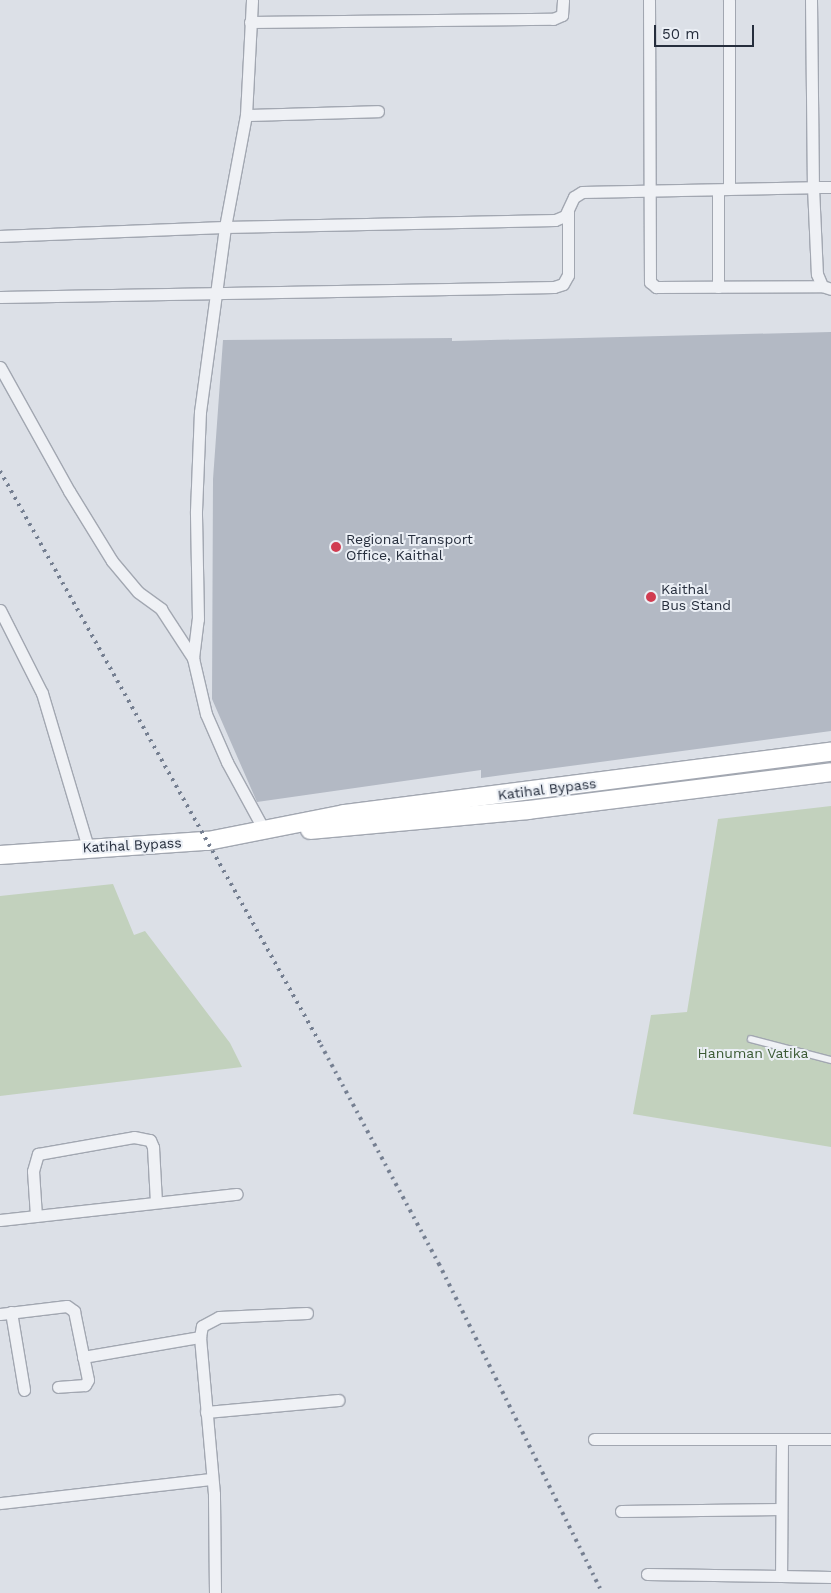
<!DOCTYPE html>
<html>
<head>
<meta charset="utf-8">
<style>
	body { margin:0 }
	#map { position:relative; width:831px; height:1593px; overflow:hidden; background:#dce0e7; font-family:"Work Sans",sans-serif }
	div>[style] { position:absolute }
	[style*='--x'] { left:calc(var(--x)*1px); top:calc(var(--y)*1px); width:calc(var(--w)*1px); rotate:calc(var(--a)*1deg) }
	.green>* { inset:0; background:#c2d1bd }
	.building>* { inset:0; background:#b3b9c4 }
	.roads { filter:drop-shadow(1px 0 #a2a7b1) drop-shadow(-1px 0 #a2a7b1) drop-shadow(0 1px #a2a7b1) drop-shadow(0 -1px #a2a7b1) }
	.service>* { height:5.5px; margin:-2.75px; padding:0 2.75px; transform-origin:2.75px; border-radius:2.75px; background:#eff1f5 }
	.minor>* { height:11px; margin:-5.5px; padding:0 5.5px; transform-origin:5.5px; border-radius:5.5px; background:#eff1f5 }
	.primary>* { height:18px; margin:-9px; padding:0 9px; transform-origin:9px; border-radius:9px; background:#fff }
	.rail>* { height:4px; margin-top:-2px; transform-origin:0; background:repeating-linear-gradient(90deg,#757f91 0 2.5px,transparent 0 7.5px) }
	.dots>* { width:14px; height:14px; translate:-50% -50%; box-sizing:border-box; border:2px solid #ebeff5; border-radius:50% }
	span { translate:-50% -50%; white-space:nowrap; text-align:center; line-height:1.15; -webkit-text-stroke:4px #ebeff5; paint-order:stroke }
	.poi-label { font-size:14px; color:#262e3d }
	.left { translate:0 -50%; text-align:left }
	.street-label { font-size:14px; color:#262e3d }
	.park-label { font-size:14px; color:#3a5933 }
	.scale { position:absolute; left:654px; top:25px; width:100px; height:22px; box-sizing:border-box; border:2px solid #262e3d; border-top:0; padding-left:6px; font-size:15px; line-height:18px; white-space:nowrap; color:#262e3d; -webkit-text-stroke:4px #ebeff5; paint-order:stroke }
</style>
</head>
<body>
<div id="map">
	<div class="green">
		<i style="clip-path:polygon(831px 806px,831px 1147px,633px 1114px,651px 1015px,687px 1012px,718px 819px)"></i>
		<i style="clip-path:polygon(113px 884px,134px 935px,145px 931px,230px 1043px,242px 1067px,0 1096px,0 896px)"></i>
	</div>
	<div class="building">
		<i style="clip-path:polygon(831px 332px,831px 731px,481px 778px,481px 770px,257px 802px,212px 699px,213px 479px,223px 340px,452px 338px,452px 341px)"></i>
	</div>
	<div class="roads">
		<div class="service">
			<i style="--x:751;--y:1039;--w:83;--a:14.7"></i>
		</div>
		<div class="minor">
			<i style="--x:649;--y:0;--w:282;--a:89.8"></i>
			<i style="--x:650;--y:282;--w:8;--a:40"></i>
			<i style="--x:656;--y:287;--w:166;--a:-0.3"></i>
			<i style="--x:729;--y:0;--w:189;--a:90"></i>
			<i style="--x:811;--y:0;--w:187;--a:89.4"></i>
			<i style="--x:813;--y:187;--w:18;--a:0"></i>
			<i style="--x:250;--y:22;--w:303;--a:-0.6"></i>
			<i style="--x:553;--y:19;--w:10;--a:-24"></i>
			<i style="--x:562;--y:15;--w:15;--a:-86"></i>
			<i style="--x:246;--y:115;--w:132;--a:-1.7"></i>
			<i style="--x:0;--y:236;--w:225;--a:-2.3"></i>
			<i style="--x:225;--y:227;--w:114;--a:-79.4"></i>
			<i style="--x:246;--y:115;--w:115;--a:-87"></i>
			<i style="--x:718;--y:287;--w:97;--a:-90"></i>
			<i style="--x:0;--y:297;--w:554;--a:-1.03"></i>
			<i style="--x:554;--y:287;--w:9;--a:-18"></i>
			<i style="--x:563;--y:284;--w:10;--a:-61"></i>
			<i style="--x:568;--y:275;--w:63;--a:-90"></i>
			<i style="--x:0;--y:367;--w:142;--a:60.9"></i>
			<i style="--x:69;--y:491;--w:82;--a:58.4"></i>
			<i style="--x:112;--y:561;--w:40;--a:50"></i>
			<i style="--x:138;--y:592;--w:29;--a:36"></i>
			<i style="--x:161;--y:609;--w:59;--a:56.9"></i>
			<i style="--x:0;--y:610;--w:93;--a:63.2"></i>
			<i style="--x:42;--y:693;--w:161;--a:73.4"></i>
			<i style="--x:264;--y:830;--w:77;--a:-118.6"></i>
			<i style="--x:227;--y:762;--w:52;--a:-113.6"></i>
			<i style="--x:206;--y:714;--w:57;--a:-103.1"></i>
			<i style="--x:193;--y:658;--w:39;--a:-83"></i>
			<i style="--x:198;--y:619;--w:108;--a:-91.1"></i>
			<i style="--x:196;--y:511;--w:99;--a:-87.7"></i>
			<i style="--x:200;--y:412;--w:187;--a:-82.3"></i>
			<i style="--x:225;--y:227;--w:330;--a:-1.2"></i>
			<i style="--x:555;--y:220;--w:11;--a:-22"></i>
			<i style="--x:565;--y:216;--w:21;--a:-65"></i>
			<i style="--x:574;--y:197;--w:9;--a:-32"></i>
			<i style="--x:582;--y:192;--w:231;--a:-1.2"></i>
			<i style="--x:813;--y:187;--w:87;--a:87.4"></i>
			<i style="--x:817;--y:274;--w:13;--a:67"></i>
			<i style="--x:822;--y:286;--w:9;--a:18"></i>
			<i style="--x:36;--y:1216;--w:45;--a:-93.8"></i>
			<i style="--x:33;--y:1171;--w:18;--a:-74"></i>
			<i style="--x:38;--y:1154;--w:97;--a:-10"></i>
			<i style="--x:134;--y:1137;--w:16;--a:11"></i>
			<i style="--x:150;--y:1140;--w:8;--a:67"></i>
			<i style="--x:153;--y:1147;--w:55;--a:86.9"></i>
			<i style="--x:0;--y:1220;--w:238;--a:-6.3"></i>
			<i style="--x:11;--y:1312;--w:79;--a:80.5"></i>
			<i style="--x:0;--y:1314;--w:67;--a:-6.8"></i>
			<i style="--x:67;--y:1306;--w:9;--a:36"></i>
			<i style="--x:74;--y:1311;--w:70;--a:78.5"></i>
			<i style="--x:88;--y:1380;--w:6;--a:121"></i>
			<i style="--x:85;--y:1385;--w:27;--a:176"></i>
			<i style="--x:83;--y:1357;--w:119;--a:-9.7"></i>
			<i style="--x:206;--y:1412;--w:133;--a:-5.2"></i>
			<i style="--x:594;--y:1439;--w:237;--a:0"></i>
			<i style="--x:782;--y:1440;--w:136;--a:90.4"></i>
			<i style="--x:781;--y:1576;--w:50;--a:1.1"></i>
			<i style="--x:0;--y:1503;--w:213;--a:-6.5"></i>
			<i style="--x:621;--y:1511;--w:160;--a:-0.7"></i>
			<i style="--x:647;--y:1574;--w:134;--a:0.9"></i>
			<i style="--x:215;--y:1593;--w:99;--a:-90.6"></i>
			<i style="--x:214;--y:1494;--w:158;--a:-95.1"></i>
			<i style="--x:200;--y:1337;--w:11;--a:-80"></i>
			<i style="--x:202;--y:1326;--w:19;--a:-28"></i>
			<i style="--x:219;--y:1317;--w:88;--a:-2.6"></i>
		</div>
		<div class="primary">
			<i style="--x:310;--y:830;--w:219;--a:-5.2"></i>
			<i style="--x:528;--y:810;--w:305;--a:-7.1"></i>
			<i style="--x:0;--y:855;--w:208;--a:-3.9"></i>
			<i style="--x:208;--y:841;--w:139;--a:-11.2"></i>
			<i style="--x:344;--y:814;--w:491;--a:-7.3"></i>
		</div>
	</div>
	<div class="rail">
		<i style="--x:0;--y:471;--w:658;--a:60.78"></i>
		<i style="--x:321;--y:1045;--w:249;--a:61.7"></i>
		<i style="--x:439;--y:1264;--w:367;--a:63.6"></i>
	</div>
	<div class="dots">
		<i style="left:336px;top:547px;background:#d13c51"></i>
		<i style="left:651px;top:597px;background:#d13c51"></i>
	</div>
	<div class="poi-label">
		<span class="left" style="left:346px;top:547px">Regional Transport<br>Office, Kaithal</span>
		<span class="left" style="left:661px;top:597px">Kaithal<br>Bus Stand</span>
	</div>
	<div class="street-label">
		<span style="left:547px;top:789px;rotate:-7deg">Katihal Bypass</span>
		<span style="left:132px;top:845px;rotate:-3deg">Katihal Bypass</span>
	</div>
	<div class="park-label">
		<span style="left:753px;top:1053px">Hanuman Vatika</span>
	</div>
	<div class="scale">50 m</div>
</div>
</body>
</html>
